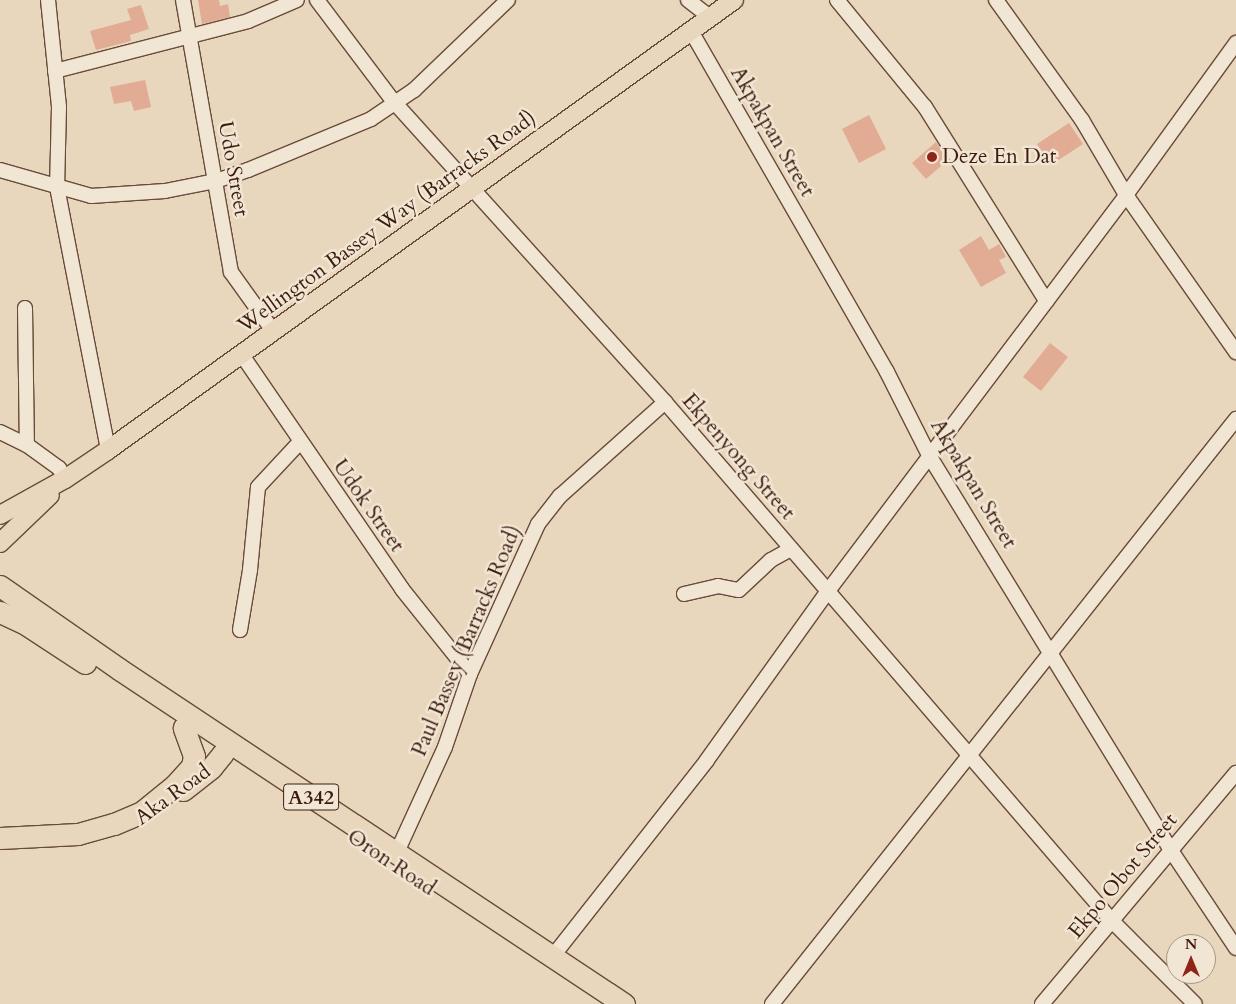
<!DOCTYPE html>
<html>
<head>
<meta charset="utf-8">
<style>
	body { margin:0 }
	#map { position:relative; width:1236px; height:1004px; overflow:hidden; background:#e9d7bd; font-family:Cardo,serif }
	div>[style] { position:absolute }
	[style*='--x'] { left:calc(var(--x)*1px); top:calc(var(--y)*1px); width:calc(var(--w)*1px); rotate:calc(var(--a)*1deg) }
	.building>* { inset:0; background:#e2ab94 }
	.roads { filter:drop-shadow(1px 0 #694b39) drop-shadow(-1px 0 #694b39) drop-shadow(0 1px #694b39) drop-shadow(0 -1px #694b39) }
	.minor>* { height:14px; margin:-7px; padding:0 7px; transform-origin:7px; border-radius:7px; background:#f1e5d4 }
	.major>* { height:18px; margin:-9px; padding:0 9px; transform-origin:9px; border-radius:9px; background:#e9d7bd }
	.highway>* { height:21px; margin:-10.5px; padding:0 10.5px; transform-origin:10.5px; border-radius:10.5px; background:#e9d7bd }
	.dots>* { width:14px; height:14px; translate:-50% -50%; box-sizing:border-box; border:2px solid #f1e5d4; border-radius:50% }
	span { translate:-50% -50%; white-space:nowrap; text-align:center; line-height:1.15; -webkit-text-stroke:5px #f1e5d4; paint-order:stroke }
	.shield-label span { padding:1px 4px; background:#f1e5d4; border:1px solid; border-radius:4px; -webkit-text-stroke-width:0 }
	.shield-label { font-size:20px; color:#3e1c0d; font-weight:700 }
	.street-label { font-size:21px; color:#3e1c0d }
	.poi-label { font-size:21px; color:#3e1c0d }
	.left { translate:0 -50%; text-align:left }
	.north { position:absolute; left:1166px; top:934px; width:50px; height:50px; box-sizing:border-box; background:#f1e5d4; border:1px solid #a99584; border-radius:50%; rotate:0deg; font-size:14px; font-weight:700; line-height:20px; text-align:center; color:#3e1c0d }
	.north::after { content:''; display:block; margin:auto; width:18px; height:22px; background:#8f2418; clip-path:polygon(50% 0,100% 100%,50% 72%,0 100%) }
</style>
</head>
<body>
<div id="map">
	<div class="building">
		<i style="clip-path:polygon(198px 0,219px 0,220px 6px,228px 4px,230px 17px,202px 24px)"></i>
		<i style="clip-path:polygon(141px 5px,149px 29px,130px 35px,131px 41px,96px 50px,90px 31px,131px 20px,127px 9px)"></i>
		<i style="clip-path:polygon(145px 80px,151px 107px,134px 111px,131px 101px,114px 104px,110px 87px)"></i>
		<i style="clip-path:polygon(869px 115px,886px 149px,859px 163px,842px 129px)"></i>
		<i style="clip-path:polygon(1069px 123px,1083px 144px,1051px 165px,1037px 144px)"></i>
		<i style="clip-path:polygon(936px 142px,948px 160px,926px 179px,912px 163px)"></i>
		<i style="clip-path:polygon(981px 236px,989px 250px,999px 244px,1006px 257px,999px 260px,1006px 273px,981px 287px,959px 250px)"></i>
		<i style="clip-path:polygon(1050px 343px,1068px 357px,1041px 391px,1023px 377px)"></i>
	</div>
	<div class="roads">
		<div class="minor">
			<i style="--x:48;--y:0;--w:108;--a:84.1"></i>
			<i style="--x:59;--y:107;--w:80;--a:91.4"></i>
			<i style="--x:57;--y:187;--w:268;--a:79"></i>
			<i style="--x:183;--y:0;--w:276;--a:80"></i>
			<i style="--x:231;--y:272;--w:74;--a:54.4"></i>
			<i style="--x:317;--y:0;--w:128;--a:53"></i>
			<i style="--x:394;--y:102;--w:404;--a:47.9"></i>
			<i style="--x:665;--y:402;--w:685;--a:49.26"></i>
			<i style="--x:1112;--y:921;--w:117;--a:45"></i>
			<i style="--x:688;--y:0;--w:28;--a:38"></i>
			<i style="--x:837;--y:0;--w:139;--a:50.6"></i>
			<i style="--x:925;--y:107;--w:229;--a:58"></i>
			<i style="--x:996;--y:0;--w:148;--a:54.4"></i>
			<i style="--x:1082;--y:120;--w:87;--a:59.6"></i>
			<i style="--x:1126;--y:195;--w:192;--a:55"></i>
			<i style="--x:691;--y:31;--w:393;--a:60.1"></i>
			<i style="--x:887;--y:372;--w:95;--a:63.2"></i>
			<i style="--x:930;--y:457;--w:460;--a:58.5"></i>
			<i style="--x:1170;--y:849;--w:119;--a:56.3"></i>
			<i style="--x:55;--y:71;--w:199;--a:-14.5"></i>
			<i style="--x:248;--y:21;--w:53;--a:-23.2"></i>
			<i style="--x:0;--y:170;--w:95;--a:15.9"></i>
			<i style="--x:91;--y:196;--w:74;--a:-3.9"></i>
			<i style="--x:165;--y:191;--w:52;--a:-11.1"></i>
			<i style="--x:216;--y:181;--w:34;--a:-19"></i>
			<i style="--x:248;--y:170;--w:133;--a:-22.5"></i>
			<i style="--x:371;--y:119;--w:52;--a:-34"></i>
			<i style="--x:414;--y:90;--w:130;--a:-43.8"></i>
			<i style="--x:25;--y:308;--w:137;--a:89.2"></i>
			<i style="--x:242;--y:355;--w:283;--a:55.6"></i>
			<i style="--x:402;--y:589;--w:109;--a:51.3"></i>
			<i style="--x:0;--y:432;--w:30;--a:26"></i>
			<i style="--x:27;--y:445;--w:39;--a:36"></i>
			<i style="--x:59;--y:468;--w:13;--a:61"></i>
			<i style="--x:684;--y:594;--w:35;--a:-13"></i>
			<i style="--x:718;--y:586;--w:21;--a:11"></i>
			<i style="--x:739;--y:590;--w:44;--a:-43.2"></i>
			<i style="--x:771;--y:560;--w:23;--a:-29"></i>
			<i style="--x:240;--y:630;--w:61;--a:-80.5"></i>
			<i style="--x:250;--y:570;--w:83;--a:-84.5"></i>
			<i style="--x:258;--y:487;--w:60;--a:-47"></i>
			<i style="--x:397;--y:852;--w:115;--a:-65.4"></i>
			<i style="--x:445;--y:747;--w:77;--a:-71.1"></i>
			<i style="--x:470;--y:674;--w:165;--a:-65.6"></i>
			<i style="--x:538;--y:524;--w:36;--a:-52"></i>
			<i style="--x:560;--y:496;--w:141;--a:-41.8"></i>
			<i style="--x:553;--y:956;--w:249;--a:-51.8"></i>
			<i style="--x:707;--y:760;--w:208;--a:-54.4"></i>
			<i style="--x:828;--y:591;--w:496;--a:-53"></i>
			<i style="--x:1126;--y:195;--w:188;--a:-54.1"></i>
			<i style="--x:772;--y:1004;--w:747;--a:-51.58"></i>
			<i style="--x:1042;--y:1004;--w:302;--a:-50"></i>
		</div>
		<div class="major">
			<i style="--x:0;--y:515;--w:74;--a:-29"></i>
			<i style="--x:65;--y:479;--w:52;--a:-34"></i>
			<i style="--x:108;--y:450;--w:771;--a:-35.71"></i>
			<i style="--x:0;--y:543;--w:69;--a:-43.8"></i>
		</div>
		<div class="highway">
			<i style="--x:0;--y:586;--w:145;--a:34.9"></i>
			<i style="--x:119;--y:669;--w:606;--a:33.56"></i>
			<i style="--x:0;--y:612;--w:26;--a:25"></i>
			<i style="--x:24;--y:623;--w:73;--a:33.3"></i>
			<i style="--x:183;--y:790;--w:36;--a:-38"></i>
			<i style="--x:211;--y:768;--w:19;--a:-51"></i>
			<i style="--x:0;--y:838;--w:78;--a:-2.9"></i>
			<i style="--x:78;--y:834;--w:37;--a:-16"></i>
			<i style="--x:114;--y:824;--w:30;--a:-23"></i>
			<i style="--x:142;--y:812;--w:43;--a:-39.3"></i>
			<i style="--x:175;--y:785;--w:25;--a:-48"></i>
			<i style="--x:192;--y:766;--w:10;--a:-79"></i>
			<i style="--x:194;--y:756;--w:30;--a:-110"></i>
		</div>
	</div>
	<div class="dots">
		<i style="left:932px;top:157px;background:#8f2418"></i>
	</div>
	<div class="shield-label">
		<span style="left:311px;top:797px">A342</span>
	</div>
	<div class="street-label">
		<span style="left:772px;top:132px;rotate:60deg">Akpakpan Street</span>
		<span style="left:233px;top:169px;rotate:80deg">Udo Street</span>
		<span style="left:387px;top:222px;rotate:-36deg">Wellington Bassey Way (Barracks Road)</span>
		<span style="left:738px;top:457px;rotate:49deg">Ekpenyong Street</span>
		<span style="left:973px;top:484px;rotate:59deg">Akpakpan Street</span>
		<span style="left:368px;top:506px;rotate:55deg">Udok Street</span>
		<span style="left:467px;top:641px;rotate:-67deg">Paul Bassey (Barracks Road)</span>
		<span style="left:173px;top:795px;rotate:-36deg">Aka Road</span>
		<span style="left:391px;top:863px;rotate:34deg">Oron Road</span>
		<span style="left:1123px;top:876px;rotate:-50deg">Ekpo Obot Street</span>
	</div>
	<div class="poi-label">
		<span class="left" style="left:942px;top:157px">Deze En Dat</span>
	</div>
	<div class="north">N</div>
</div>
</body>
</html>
